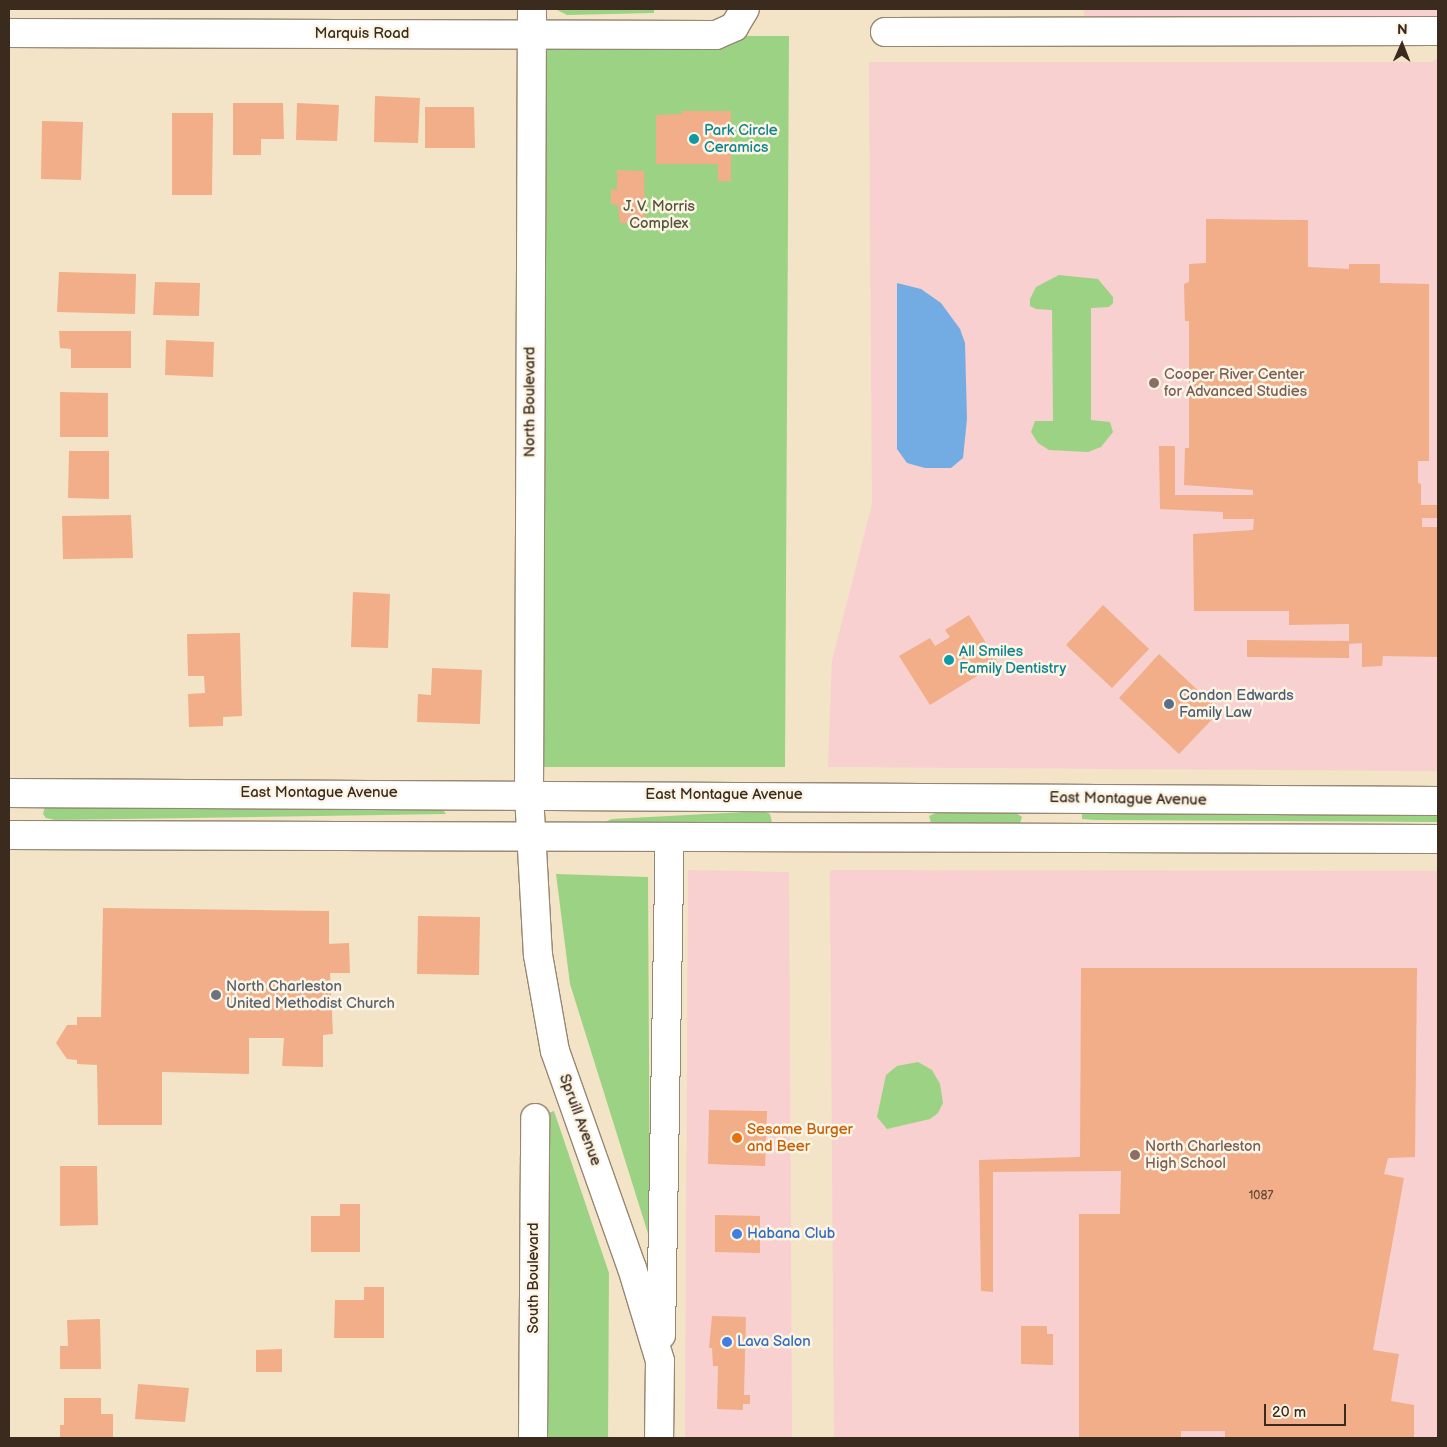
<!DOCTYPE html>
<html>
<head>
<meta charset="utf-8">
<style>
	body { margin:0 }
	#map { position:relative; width:1447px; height:1447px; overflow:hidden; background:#f3e4c7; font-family:"Balsamiq Sans",sans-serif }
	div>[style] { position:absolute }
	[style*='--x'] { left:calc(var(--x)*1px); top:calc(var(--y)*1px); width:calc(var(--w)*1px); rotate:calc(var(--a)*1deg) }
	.built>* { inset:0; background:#f7d0cf }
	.green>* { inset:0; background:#9cd284 }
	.water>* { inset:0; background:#73ace3 }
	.building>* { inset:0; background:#f1ae89 }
	.roads { filter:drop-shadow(1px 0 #978772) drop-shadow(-1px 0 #978772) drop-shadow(0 1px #978772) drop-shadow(0 -1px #978772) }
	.minor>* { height:28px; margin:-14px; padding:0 14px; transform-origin:14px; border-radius:14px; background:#fff }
	.dots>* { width:14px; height:14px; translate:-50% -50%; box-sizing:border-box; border:2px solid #fcf5e5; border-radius:50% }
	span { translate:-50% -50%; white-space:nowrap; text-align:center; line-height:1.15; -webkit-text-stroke:5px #fcf5e5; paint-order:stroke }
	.number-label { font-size:12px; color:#684b39 }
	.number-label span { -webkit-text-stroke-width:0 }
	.street-label { font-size:15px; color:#3b2a1e }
	.culture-label { font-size:15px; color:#0d838f }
	.left { translate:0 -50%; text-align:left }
	.park-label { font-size:15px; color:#535438 }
	.education-label { font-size:15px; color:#785e54 }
	.service-label { font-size:15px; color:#4e5e75 }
	.worship-label { font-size:15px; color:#5b616d }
	.food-label { font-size:15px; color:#c56008 }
	.shop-label { font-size:15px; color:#366cbe }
	.frame { position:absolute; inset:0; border:10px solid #3b2a1e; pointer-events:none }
	.north { position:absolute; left:1377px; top:20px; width:50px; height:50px; -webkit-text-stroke:4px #fcf5e5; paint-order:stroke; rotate:1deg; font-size:14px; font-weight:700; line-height:20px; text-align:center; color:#3b2a1e }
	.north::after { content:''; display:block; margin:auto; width:18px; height:22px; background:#3b2a1e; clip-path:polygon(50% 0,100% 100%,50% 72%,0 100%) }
	.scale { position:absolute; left:1264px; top:1404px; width:82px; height:22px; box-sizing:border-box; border:2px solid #3b2a1e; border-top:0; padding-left:6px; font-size:15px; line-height:18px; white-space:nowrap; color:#3b2a1e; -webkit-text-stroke:4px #fcf5e5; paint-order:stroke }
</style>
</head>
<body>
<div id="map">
	<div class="built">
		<i style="clip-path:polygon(1084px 9px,1438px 9px,1438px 32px,1084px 31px)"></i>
		<i style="clip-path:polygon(1438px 58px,1438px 771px,828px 767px,832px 661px,872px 504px,869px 62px,1432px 62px)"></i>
		<i style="clip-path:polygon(688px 870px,789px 872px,792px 1438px,685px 1438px)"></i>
		<i style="clip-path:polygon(830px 870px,1438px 871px,1438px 1438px,834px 1438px)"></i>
	</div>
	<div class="green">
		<i style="clip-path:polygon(555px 9px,654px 9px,654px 13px,567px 15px)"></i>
		<i style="clip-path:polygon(532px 35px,789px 36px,785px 767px,529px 767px)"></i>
		<i style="clip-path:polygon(1059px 275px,1098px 279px,1113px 297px,1113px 303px,1109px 307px,1091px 308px,1091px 420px,1110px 422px,1113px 432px,1101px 447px,1088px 452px,1049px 450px,1038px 443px,1031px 432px,1035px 421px,1053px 421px,1052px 310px,1036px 309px,1030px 306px,1030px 299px,1036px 287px)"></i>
		<i style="clip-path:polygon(45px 806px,418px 807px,443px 810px,446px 814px,55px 820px,46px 818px,43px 814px)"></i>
		<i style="clip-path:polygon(942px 810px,1013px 811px,1022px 817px,1018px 829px,932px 826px,929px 816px)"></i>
		<i style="clip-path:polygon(763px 811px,770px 814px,773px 826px,603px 823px,612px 819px)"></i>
		<i style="clip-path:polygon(1082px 811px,1438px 812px,1438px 822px,1096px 820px,1082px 819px)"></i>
		<i style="clip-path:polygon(556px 874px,648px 877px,650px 1240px,570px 984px)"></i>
		<i style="clip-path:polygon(918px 1062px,932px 1070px,940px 1084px,943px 1103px,938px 1113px,930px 1119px,887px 1129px,877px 1117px,886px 1075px,897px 1066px)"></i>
		<i style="clip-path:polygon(554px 1111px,609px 1273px,608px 1438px,540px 1438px,535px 1118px)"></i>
	</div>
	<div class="water">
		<i style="clip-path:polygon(897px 283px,921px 289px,941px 303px,960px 329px,965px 343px,967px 419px,963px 458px,951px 468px,925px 468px,907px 463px,897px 449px)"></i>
	</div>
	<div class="building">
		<i style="clip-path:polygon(375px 96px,420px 98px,418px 143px,374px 142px)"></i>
		<i style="clip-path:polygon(233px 103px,283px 103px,284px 139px,261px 139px,261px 155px,233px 155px)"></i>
		<i style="clip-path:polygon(297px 103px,339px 105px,337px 141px,296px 140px)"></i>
		<i style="clip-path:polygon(425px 107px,474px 107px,475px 148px,425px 148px)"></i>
		<i style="clip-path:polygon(682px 111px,731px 111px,731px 181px,718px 181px,718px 164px,656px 164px,656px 115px,682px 114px)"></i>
		<i style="clip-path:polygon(172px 113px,213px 113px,212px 195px,172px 195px)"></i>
		<i style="clip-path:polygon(42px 121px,83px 122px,81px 180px,41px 179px)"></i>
		<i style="clip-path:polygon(617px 170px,644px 171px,645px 224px,620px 223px,618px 205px,611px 204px,611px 189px,617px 190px)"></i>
		<i style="clip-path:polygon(1206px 219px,1308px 220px,1308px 267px,1349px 269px,1349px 264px,1380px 264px,1380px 283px,1429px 284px,1429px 461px,1418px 461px,1418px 483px,1421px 484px,1421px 505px,1438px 505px,1438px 518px,1422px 518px,1422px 527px,1438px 527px,1438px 657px,1383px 656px,1382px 666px,1362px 667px,1362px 643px,1349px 644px,1349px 658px,1247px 657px,1247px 640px,1349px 641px,1349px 624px,1289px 625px,1289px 611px,1194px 611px,1193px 534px,1253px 530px,1254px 519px,1223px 519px,1223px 512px,1160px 509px,1159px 446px,1175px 446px,1175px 495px,1253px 495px,1253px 490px,1184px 485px,1185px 448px,1189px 448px,1189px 321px,1185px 321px,1184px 284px,1189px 282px,1189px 264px,1206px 263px)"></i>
		<i style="clip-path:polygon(59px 272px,136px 274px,135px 314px,57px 312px)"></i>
		<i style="clip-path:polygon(155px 282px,200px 283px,199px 316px,153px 315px)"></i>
		<i style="clip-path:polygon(59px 331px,131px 331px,131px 368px,71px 368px,71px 349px,60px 348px)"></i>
		<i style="clip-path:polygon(166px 340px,214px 342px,213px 377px,165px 375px)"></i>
		<i style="clip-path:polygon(60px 392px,108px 393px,108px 437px,60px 437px)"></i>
		<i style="clip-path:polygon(69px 451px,109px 451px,109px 499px,68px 498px)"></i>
		<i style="clip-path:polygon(131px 515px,133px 558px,63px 559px,62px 516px)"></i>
		<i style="clip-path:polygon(353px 592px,390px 594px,388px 648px,351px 647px)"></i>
		<i style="clip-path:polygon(1103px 605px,1149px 649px,1112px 688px,1066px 645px)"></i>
		<i style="clip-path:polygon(969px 615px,998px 663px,930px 705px,899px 656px,930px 638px,935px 646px,950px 637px,945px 630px)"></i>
		<i style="clip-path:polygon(240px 633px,242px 716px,223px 717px,223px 726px,189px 727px,188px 694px,205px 693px,204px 676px,188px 676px,187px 634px)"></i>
		<i style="clip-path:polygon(1159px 654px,1220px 711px,1179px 754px,1119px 698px)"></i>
		<i style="clip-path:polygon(432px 668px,482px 670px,480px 724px,417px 722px,418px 694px,431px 695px)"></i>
		<i style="clip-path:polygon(103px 908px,329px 911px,329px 944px,349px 943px,350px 973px,330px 973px,333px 1034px,323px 1035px,323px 1067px,282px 1066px,284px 1038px,249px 1038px,249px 1074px,162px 1072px,162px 1125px,98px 1125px,97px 1065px,77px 1064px,77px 1060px,67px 1059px,56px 1043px,67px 1025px,77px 1025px,77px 1017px,101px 1017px)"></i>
		<i style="clip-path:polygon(418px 916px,480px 917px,479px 975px,417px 974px)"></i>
		<i style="clip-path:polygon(1081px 968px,1417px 968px,1415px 1157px,1388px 1158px,1384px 1174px,1404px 1178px,1373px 1350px,1399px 1354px,1391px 1401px,1414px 1405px,1414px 1438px,1225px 1438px,1225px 1431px,1181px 1431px,1181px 1438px,1079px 1438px,1079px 1214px,1120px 1214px,1121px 1171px,993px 1172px,993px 1292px,981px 1291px,979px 1160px,1080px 1157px)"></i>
		<i style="clip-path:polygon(709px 1110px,767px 1111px,765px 1166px,708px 1164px)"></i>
		<i style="clip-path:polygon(60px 1166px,97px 1166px,98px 1225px,60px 1226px)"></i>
		<i style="clip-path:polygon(340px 1204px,360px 1204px,360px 1252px,311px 1252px,311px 1216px,340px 1216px)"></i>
		<i style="clip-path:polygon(715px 1215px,760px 1216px,760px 1253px,715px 1252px)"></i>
		<i style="clip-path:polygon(364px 1287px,384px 1287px,384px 1338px,334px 1338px,335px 1300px,364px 1300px)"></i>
		<i style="clip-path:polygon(712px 1316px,746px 1317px,744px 1395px,750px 1395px,750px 1404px,743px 1404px,743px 1410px,717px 1409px,718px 1366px,713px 1366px,712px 1348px,709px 1348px)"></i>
		<i style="clip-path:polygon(100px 1319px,101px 1369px,60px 1369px,60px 1346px,68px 1346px,67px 1320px)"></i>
		<i style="clip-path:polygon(1021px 1326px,1047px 1326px,1047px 1334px,1053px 1334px,1053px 1365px,1021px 1364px)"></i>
		<i style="clip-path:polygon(282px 1349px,282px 1372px,256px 1372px,256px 1350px)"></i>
		<i style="clip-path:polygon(138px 1384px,189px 1388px,185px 1422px,135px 1419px)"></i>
		<i style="clip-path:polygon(64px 1398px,101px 1398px,101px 1414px,113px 1414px,113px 1438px,60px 1438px,60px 1425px,64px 1425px)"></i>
	</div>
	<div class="roads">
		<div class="minor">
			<i style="--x:532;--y:9;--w:786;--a:90.22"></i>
			<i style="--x:529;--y:795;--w:160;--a:86.8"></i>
			<i style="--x:538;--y:955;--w:97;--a:80"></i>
			<i style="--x:555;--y:1051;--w:230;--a:70.5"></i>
			<i style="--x:632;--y:1268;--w:97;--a:73.2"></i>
			<i style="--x:660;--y:1361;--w:77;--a:90.7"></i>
			<i style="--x:885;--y:32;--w:553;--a:-0.1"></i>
			<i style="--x:9;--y:33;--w:707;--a:0.16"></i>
			<i style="--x:716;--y:35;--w:20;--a:-24"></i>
			<i style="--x:734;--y:27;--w:21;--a:-59"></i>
			<i style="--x:9;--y:793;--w:1429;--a:0.32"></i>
			<i style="--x:9;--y:835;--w:1429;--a:0.16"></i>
			<i style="--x:661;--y:1335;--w:496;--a:-89"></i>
			<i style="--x:533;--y:1438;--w:320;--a:-89.6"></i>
		</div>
	</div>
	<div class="dots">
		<i style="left:694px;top:139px;background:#0f9aa8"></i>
		<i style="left:1154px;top:383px;background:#8d6e63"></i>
		<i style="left:949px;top:660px;background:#0f9aa8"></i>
		<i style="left:1169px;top:704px;background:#5c6f8a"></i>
		<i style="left:216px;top:995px;background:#6b7280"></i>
		<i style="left:737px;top:1138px;background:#e8710a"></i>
		<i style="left:1135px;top:1155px;background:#8d6e63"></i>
		<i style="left:737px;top:1234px;background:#3f7fe0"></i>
		<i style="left:727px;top:1342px;background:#3f7fe0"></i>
	</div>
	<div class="number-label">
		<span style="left:1261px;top:1196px">1087</span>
	</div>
	<div class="street-label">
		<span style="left:362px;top:34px">Marquis Road</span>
		<span style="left:530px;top:402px;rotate:-90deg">North Boulevard</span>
		<span style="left:319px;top:793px">East Montague Avenue</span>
		<span style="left:724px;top:795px">East Montague Avenue</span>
		<span style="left:1128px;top:799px;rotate:1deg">East Montague Avenue</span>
		<span style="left:580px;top:1120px;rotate:70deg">Spruill Avenue</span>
		<span style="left:534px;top:1278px;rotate:-90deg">South Boulevard</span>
	</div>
	<div class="culture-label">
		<span class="left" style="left:704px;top:139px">Park Circle<br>Ceramics</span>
		<span class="left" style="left:959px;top:660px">All Smiles<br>Family Dentistry</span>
	</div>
	<div class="park-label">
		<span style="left:659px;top:215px">J. V. Morris<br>Complex</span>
	</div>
	<div class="education-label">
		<span class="left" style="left:1164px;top:383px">Cooper River Center<br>for Advanced Studies</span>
		<span class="left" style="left:1145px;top:1155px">North Charleston<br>High School</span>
	</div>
	<div class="service-label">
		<span class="left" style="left:1179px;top:704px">Condon Edwards<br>Family Law</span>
	</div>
	<div class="worship-label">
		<span class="left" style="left:226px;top:995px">North Charleston<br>United Methodist Church</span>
	</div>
	<div class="food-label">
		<span class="left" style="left:747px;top:1138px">Sesame Burger<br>and Beer</span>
	</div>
	<div class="shop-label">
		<span class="left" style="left:747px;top:1234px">Habana Club</span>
		<span class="left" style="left:737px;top:1342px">Lava Salon</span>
	</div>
	<div class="frame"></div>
	<div class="north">N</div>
	<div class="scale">20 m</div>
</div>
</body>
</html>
